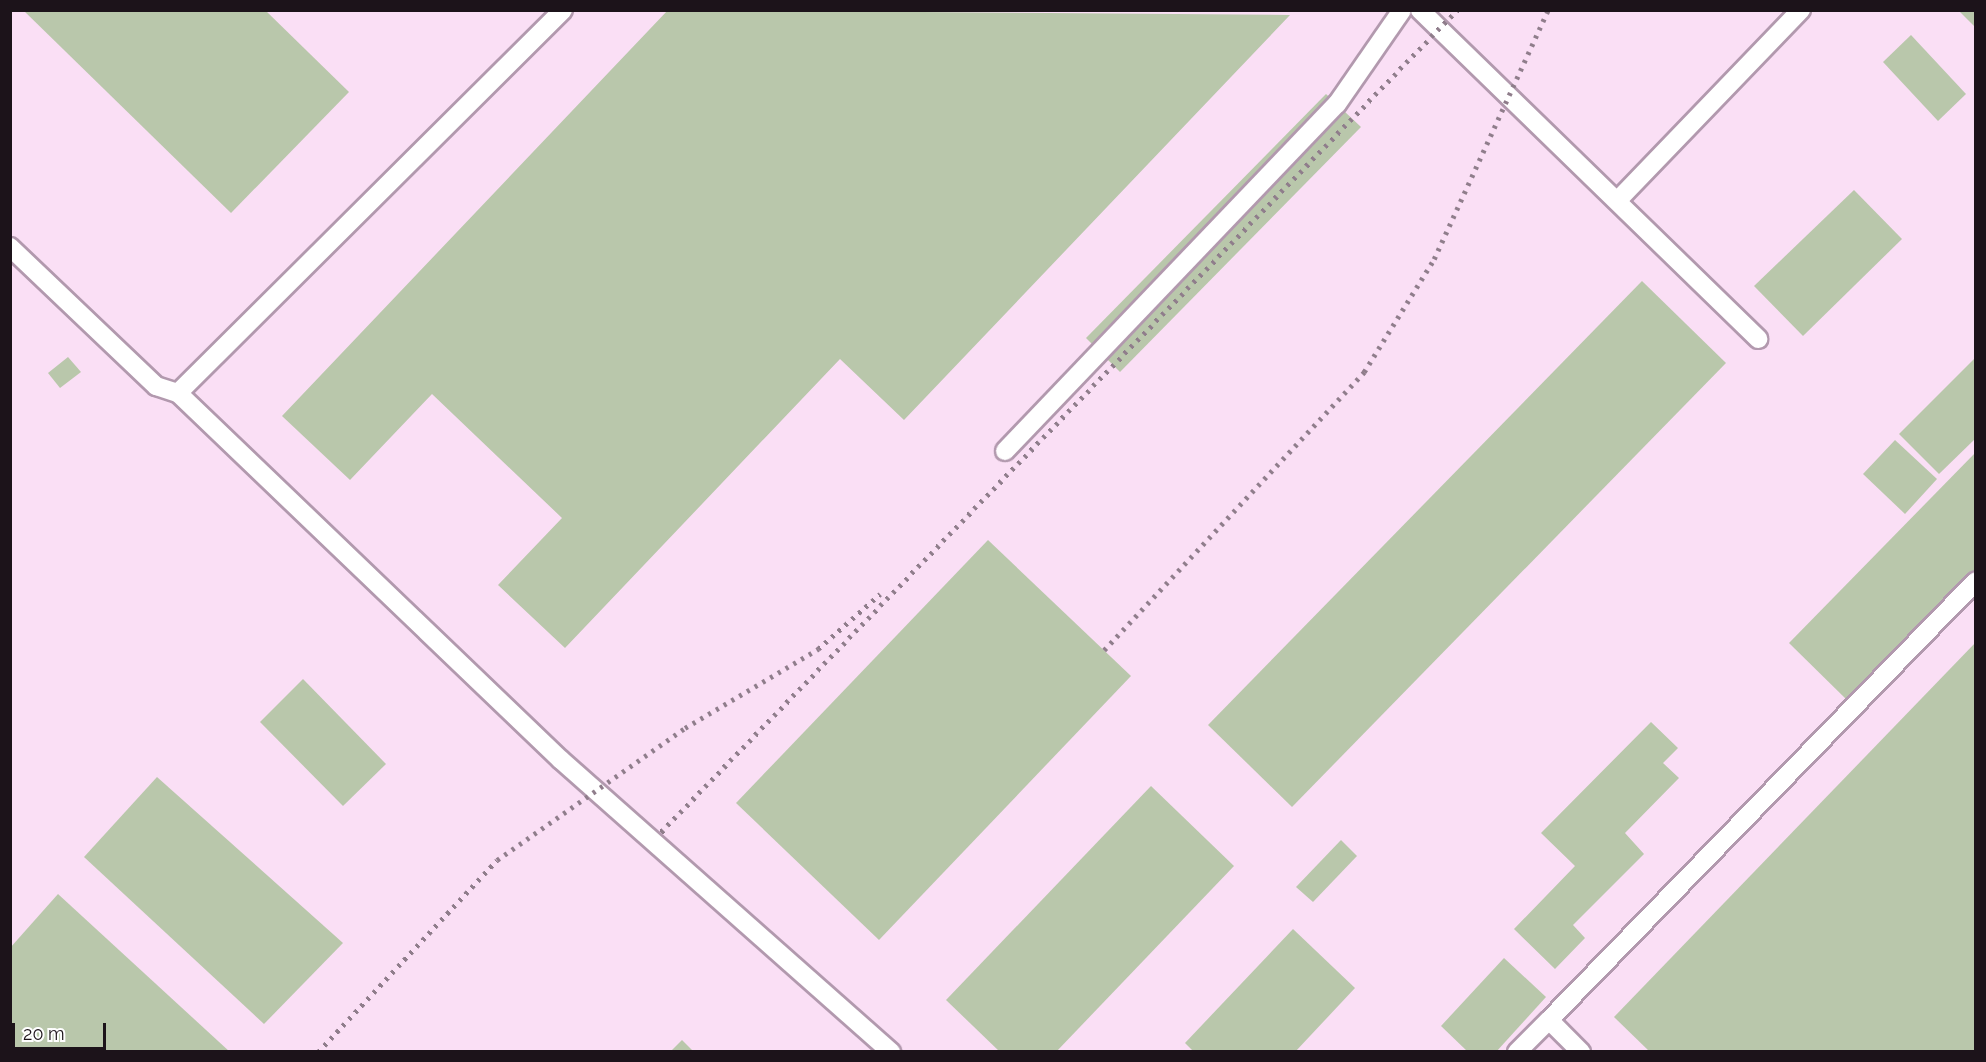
<!DOCTYPE html>
<html>
<head>
<meta charset="utf-8">
<style>
	body { margin:0 }
	#map { position:relative; width:1986px; height:1062px; overflow:hidden; background:#fadff5; font-family:Raleway,sans-serif }
	div>[style] { position:absolute }
	[style*='--x'] { left:calc(var(--x)*1px); top:calc(var(--y)*1px); width:calc(var(--w)*1px); rotate:calc(var(--a)*1deg) }
	.building>* { inset:0; background:#b9c7ab }
	.roads { filter:drop-shadow(2px 0 #b299ae) drop-shadow(-2px 0 #b299ae) drop-shadow(0 2px #b299ae) drop-shadow(0 -2px #b299ae) }
	.lane>* { height:18px; margin:-9px; padding:0 9px; transform-origin:9px; border-radius:9px; background:#fff }
	.rail>* { height:4.5px; margin-top:-2.25px; transform-origin:0; background:repeating-linear-gradient(90deg,#8f7d8b 0 3px,transparent 0 9px) }
	span { translate:-50% -50%; white-space:nowrap; text-align:center; line-height:1.15; -webkit-text-stroke:6px #fff; paint-order:stroke }
	.frame { position:absolute; inset:0; border:12px solid #1c131a; pointer-events:none }
	.scale { position:absolute; left:12px; top:1023px; width:94px; height:27px; box-sizing:border-box; border:3px solid #1c131a; border-top:0; padding-left:8px; font-size:18px; line-height:21px; white-space:nowrap; color:#1c131a; -webkit-text-stroke:4px #fff; paint-order:stroke }
</style>
</head>
<body>
<div id="map">
	<div class="building">
		<i style="clip-path:polygon(23px 10px,265px 10px,349px 92px,231px 213px)"></i>
		<i style="clip-path:polygon(668px 10px,1290px 15px,904px 420px,840px 359px,565px 648px,498px 585px,562px 518px,432px 394px,350px 480px,282px 416px)"></i>
		<i style="clip-path:polygon(1958px 10px,1976px 10px,1976px 28px)"></i>
		<i style="clip-path:polygon(1911px 35px,1966px 94px,1938px 121px,1883px 62px)"></i>
		<i style="clip-path:polygon(1326px 94px,1361px 127px,1120px 372px,1086px 338px)"></i>
		<i style="clip-path:polygon(1854px 190px,1902px 239px,1803px 336px,1754px 286px)"></i>
		<i style="clip-path:polygon(1642px 281px,1726px 363px,1292px 807px,1208px 725px)"></i>
		<i style="clip-path:polygon(68px 357px,81px 372px,60px 388px,48px 373px)"></i>
		<i style="clip-path:polygon(1976px 357px,1976px 438px,1939px 474px,1899px 434px)"></i>
		<i style="clip-path:polygon(1895px 440px,1937px 479px,1905px 514px,1863px 474px)"></i>
		<i style="clip-path:polygon(1976px 452px,1976px 570px,1848px 701px,1789px 643px)"></i>
		<i style="clip-path:polygon(988px 540px,1131px 676px,879px 940px,736px 803px)"></i>
		<i style="clip-path:polygon(1976px 642px,1976px 1052px,1650px 1052px,1614px 1017px)"></i>
		<i style="clip-path:polygon(303px 679px,386px 764px,343px 806px,260px 722px)"></i>
		<i style="clip-path:polygon(1651px 722px,1678px 748px,1663px 763px,1679px 778px,1625px 833px,1644px 854px,1573px 925px,1585px 938px,1555px 969px,1514px 929px,1575px 866px,1541px 833px)"></i>
		<i style="clip-path:polygon(157px 777px,343px 943px,264px 1024px,84px 857px)"></i>
		<i style="clip-path:polygon(1151px 786px,1234px 866px,1056px 1052px,1000px 1052px,946px 1000px)"></i>
		<i style="clip-path:polygon(1341px 840px,1357px 856px,1313px 902px,1296px 887px)"></i>
		<i style="clip-path:polygon(58px 894px,230px 1052px,10px 1052px,10px 948px)"></i>
		<i style="clip-path:polygon(1293px 929px,1355px 988px,1295px 1052px,1194px 1052px,1185px 1043px)"></i>
		<i style="clip-path:polygon(1504px 958px,1546px 997px,1496px 1052px,1468px 1052px,1441px 1026px)"></i>
		<i style="clip-path:polygon(682px 1040px,694px 1052px,670px 1052px)"></i>
	</div>
	<div class="roads">
		<div class="lane">
			<i style="--x:1420;--y:10;--w:472;--a:44.2"></i>
			<i style="--x:1618;--y:200;--w:264;--a:-46.1"></i>
			<i style="--x:10;--y:247;--w:202;--a:43.6"></i>
			<i style="--x:156;--y:386;--w:23;--a:18"></i>
			<i style="--x:178;--y:393;--w:530;--a:43.78"></i>
			<i style="--x:561;--y:760;--w:441;--a:41.5"></i>
			<i style="--x:178;--y:393;--w:543;--a:-44.85"></i>
			<i style="--x:1005;--y:451;--w:480;--a:-46.3"></i>
			<i style="--x:1337;--y:104;--w:114;--a:-55.3"></i>
			<i style="--x:1517;--y:1052;--w:45;--a:-45"></i>
			<i style="--x:1581;--y:1052;--w:45;--a:-135"></i>
			<i style="--x:1549;--y:1020;--w:612;--a:-45.79"></i>
		</div>
	</div>
	<div class="rail">
		<i style="--x:1104;--y:650;--w:381;--a:-46.9"></i>
		<i style="--x:1364;--y:372;--w:133;--a:-58.2"></i>
		<i style="--x:1434;--y:259;--w:274;--a:-65.4"></i>
		<i style="--x:661;--y:832;--w:1144;--a:-45.92"></i>
		<i style="--x:318;--y:1052;--w:262;--a:-47"></i>
		<i style="--x:497;--y:860;--w:230;--a:-35.1"></i>
		<i style="--x:685;--y:728;--w:155;--a:-30.7"></i>
		<i style="--x:818;--y:649;--w:83;--a:-41.6"></i>
	</div>
	<div class="frame"></div>
	<div class="scale">20 m</div>
</div>
</body>
</html>
